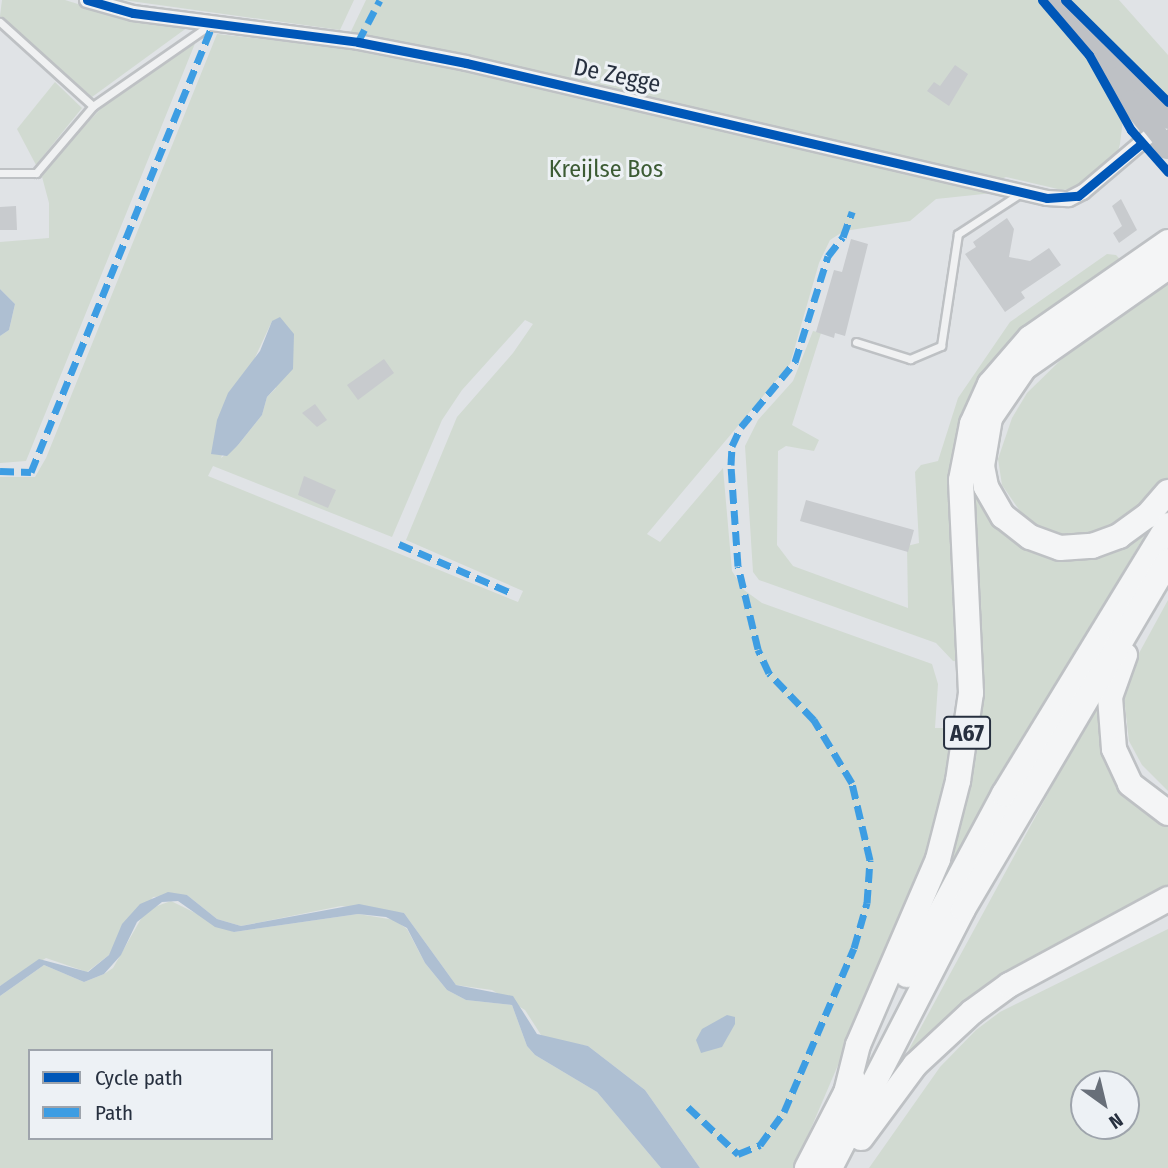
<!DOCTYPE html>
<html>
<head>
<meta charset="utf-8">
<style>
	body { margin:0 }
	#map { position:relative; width:1168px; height:1168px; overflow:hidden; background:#e0e3e6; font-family:"Fira Sans Condensed",sans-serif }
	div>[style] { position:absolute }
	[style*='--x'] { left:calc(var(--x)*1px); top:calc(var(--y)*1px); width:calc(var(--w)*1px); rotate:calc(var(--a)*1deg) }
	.green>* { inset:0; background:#d1dad1 }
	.water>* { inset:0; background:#aebfd2 }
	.building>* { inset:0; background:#c8cbce }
	.roads { filter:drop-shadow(2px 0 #bec1c4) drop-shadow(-2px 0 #bec1c4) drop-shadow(0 2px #bec1c4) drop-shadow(0 -2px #bec1c4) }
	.service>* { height:7px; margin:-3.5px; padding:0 3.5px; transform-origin:3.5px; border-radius:3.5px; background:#f0f1f2 }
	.minor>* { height:14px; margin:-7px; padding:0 7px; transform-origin:7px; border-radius:7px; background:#f0f1f2 }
	.secondary>* { height:19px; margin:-9.5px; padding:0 9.5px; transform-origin:9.5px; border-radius:9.5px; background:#bec1c5 }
	.motorway>* { height:24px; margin:-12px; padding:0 12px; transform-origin:12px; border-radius:12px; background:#f4f5f6 }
	.quiet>* { height:7px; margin-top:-3.5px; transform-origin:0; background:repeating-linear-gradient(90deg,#3d9de3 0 14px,transparent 0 21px) }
	.cycleway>* { height:9px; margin:-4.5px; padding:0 4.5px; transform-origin:4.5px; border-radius:4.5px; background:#0057b8 }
	span { translate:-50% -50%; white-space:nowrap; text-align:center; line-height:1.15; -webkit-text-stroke:6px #edf1f5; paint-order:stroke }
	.shield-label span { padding:2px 5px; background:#edf1f5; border:2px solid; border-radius:5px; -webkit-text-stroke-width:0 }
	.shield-label { font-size:23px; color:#27303f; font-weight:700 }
	.street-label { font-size:24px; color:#27303f }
	.park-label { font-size:24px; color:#3c5b34 }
	.legend { position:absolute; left:28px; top:1049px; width:245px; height:91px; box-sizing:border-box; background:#edf1f5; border:2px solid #9ea4ac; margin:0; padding:9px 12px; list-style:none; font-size:21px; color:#27303f }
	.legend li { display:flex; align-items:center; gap:14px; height:35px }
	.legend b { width:35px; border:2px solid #9ea4ac }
	.north { position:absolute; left:1070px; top:1070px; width:70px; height:70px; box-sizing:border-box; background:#edf1f5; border:2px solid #9ea4ac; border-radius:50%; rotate:146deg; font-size:19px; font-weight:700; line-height:28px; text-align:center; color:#27303f }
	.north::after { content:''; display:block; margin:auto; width:24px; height:32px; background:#686f79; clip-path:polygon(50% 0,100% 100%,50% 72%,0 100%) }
</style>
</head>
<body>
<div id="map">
	<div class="green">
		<i style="clip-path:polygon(2px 0,65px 0,129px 20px,188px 27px,92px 97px,0 16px)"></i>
		<i style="clip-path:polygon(123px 0,354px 0,340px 30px)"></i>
		<i style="clip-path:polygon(evenodd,366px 0,1119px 0,1168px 55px,1168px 97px,1117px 50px,1095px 65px,1123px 119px,1120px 144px,1116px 158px,1078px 188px,1062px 190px,1006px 177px,993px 182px,971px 172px,957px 182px,993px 193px,936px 199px,910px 221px,844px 231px,830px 240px,819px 263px,790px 364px,647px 534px,660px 542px,723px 468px,732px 571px,744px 590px,762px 603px,932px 664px,938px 684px,935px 728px,961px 728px,933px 843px,794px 1168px,700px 1168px,645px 1090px,588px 1046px,543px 1038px,525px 1010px,492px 990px,456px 985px,404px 913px,341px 906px,241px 926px,217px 919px,187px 895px,153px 897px,109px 955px,87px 972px,46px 958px,0 986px,0 477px,35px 477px,46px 458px,217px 34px,343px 48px,366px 0,525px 320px,533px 324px,513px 353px,457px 417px,406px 540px,523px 591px,518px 602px,208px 476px,213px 466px,392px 537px,442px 420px,462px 390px,525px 320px,366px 0,272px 321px,276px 388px,267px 397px,262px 415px,238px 445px,221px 458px,252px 364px,272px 321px)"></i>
		<i style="clip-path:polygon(196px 41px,26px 461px,0 463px,0 336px,9px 330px,15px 304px,0 289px,0 242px,49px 238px,49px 203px,41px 173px,106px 103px)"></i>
		<i style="clip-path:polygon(55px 82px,82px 108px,36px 165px,17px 129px)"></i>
		<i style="clip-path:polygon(1107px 254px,1116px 255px,1128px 268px,968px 424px,965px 662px,953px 661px,936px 643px,759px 580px,753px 572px,745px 446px,758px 420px,793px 381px,813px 331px,821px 333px,792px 425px,819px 440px,814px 451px,786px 446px,778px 451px,777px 545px,793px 566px,908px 608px,907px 546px,919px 543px,915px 472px,921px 465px,938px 461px,958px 398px,1010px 322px)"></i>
		<i style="clip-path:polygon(1168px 283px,1168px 480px,1148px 502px,1103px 532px,1079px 537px,1049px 533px,1022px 514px,1002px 485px,998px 459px,1012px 418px,1027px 393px,1074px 347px)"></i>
		<i style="clip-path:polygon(972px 478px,984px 494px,1053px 552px,1154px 519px,919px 921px,982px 680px)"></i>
		<i style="clip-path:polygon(1168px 600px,1168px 791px,1142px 765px,1129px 741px,1124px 698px,1132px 666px)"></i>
		<i style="clip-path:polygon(1105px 689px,1111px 754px,1168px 817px,1168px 894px,1012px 980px,883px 1097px)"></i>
		<i style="clip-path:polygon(evenodd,171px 901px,234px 932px,358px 914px,395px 920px,407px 929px,425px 963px,447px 990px,466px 1000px,512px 1005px,527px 1046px,535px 1055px,597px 1092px,661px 1168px,0 1168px,0 996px,44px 965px,84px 982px,104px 974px,113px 968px,146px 910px,171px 901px,30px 1051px,271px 1051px,271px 1138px,30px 1138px,30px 1051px)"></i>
		<i style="clip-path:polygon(evenodd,1168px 929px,1168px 1168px,869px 1168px,940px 1067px,976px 1030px,1000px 1012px,1168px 929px,1126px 1084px,1126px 1126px,1084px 1126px,1084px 1084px,1126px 1084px)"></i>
	</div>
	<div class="water">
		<i style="clip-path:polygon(0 289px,15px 304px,9px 330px,0 336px)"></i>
		<i style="clip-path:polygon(280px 317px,294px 334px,293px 369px,267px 397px,262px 415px,238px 445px,227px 456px,211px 454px,217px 420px,228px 393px,260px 351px,272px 321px)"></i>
		<i style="clip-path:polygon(168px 892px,187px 895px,217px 919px,241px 926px,359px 904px,404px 913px,456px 985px,513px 996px,537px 1034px,588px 1046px,645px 1090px,700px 1168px,661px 1168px,597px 1092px,535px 1055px,527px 1046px,512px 1005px,466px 1000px,447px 990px,425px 963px,407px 928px,386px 917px,358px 914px,234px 932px,215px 927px,178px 901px,162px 902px,137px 922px,121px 955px,104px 974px,84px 982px,44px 965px,0 996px,0 986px,39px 959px,88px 972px,109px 955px,122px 924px,140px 904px)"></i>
		<i style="clip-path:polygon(727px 1015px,735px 1017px,735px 1024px,722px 1047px,701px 1053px,696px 1040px,702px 1029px)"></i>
	</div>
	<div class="building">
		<i style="clip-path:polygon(955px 65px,968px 74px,949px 106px,927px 91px,934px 82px,940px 86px)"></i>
		<i style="clip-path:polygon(1121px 199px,1137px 230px,1119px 243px,1113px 233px,1122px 226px,1112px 206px)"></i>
		<i style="clip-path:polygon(16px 206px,17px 230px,0 230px,0 207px)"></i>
		<i style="clip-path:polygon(1007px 218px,1014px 229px,1009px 257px,1030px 261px,1049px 248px,1061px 265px,1021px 292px,1025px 298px,1005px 312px,965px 254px,976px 247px,973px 242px)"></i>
		<i style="clip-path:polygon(851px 239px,868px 244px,845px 336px,835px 333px,834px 338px,816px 332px,834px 270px,842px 272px)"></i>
		<i style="clip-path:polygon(384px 359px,394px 373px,358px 400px,347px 385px)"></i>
		<i style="clip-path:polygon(315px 404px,327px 420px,317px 427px,302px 413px)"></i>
		<i style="clip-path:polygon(304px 476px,336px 490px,328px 508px,298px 495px)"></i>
		<i style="clip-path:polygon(806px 500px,914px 530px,908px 552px,800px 521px)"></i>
	</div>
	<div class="roads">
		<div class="service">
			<i style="--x:0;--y:22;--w:125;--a:42.1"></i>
			<i style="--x:0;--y:173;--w:36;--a:0"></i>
			<i style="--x:36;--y:173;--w:88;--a:-49.6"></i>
			<i style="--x:93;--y:106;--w:142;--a:-34.7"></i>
			<i style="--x:856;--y:342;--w:57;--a:17.5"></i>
			<i style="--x:910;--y:359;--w:34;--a:-23"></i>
			<i style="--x:941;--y:346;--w:113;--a:-81.4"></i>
			<i style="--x:958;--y:234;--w:75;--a:-33.1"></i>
		</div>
		<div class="minor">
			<i style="--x:87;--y:0;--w:48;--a:15.8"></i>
			<i style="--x:133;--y:13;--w:227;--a:7.3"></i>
			<i style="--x:358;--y:42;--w:110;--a:11"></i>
			<i style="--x:466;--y:63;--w:596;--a:13.08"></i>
			<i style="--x:1047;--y:198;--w:22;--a:3"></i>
			<i style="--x:1069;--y:199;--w:16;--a:-27"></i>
			<i style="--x:1083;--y:192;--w:104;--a:-40.3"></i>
		</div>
		<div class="secondary">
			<i style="--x:1052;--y:0;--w:93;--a:47.6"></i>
			<i style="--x:1115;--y:69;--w:73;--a:43.3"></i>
			<i style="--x:1118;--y:76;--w:26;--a:62"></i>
			<i style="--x:1130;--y:99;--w:61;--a:51.6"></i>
		</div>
		<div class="motorway">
			<i style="--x:1168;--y:267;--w:176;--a:145"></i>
			<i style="--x:1024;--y:368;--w:60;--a:124.2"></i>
			<i style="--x:990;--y:418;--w:49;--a:99.5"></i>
			<i style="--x:982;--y:466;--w:21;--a:79"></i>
			<i style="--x:986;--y:487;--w:34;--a:60"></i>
			<i style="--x:1003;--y:516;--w:34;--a:38"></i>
			<i style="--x:1030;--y:537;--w:32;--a:20"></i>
			<i style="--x:1060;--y:548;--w:32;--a:-4"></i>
			<i style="--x:1092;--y:546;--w:29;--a:-20"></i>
			<i style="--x:1119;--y:536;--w:34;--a:-36"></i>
			<i style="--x:1147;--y:516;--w:32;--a:-49"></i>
			<i style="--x:1125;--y:655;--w:45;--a:109.7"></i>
			<i style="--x:1110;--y:697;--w:52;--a:85.6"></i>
			<i style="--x:1114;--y:749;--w:38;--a:65"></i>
			<i style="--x:1130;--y:784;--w:48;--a:37.3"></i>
			<i style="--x:907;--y:975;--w:205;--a:-61.8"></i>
			<i style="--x:1004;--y:794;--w:315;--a:-58.6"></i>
			<i style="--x:846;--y:1093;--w:49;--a:-76"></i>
			<i style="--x:858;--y:1045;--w:202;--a:-66.7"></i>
			<i style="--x:938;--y:859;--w:81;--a:-75.6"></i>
			<i style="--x:958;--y:781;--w:89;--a:-81.6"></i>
			<i style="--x:971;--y:693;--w:213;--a:-92.7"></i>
			<i style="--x:961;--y:480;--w:57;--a:-78.9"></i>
			<i style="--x:972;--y:424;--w:44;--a:-65.8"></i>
			<i style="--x:990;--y:384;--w:61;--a:-49"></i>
			<i style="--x:1030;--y:338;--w:168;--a:-34.8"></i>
			<i style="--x:861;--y:1138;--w:91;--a:-53.5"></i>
			<i style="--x:915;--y:1065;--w:78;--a:-42.9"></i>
			<i style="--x:972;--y:1012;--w:46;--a:-36.1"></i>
			<i style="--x:1009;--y:985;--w:181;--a:-28.4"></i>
			<i style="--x:807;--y:1168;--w:100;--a:-62.7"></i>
			<i style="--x:830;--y:1168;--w:291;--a:-62.8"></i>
			<i style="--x:963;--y:909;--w:404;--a:-59.5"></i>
		</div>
	</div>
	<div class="quiet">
		<i style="--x:358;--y:42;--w:47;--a:-62.4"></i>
		<i style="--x:0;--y:471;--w:31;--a:2"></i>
		<i style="--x:31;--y:472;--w:484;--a:-67.9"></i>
		<i style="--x:399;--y:544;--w:125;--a:23.5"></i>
		<i style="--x:688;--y:1107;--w:69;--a:43.2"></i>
		<i style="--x:738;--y:1154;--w:24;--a:-22"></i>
		<i style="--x:760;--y:1145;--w:41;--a:-54"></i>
		<i style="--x:784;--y:1112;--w:178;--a:-66.9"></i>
		<i style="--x:854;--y:948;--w:47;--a:-73.9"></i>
		<i style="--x:867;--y:903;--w:43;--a:-86"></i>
		<i style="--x:870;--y:860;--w:79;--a:-103.2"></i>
		<i style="--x:852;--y:783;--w:74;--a:-121.1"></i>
		<i style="--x:814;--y:720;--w:65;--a:-133.8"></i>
		<i style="--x:769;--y:673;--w:26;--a:-115"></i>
		<i style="--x:758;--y:649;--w:85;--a:-103.5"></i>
		<i style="--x:738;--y:566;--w:101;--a:-94"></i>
		<i style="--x:731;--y:465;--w:19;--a:-87"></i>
		<i style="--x:732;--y:446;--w:21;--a:-65"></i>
		<i style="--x:741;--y:427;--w:85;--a:-50.3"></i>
		<i style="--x:795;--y:362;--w:111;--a:-72.7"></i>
		<i style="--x:828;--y:256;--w:24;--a:-52"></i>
		<i style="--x:843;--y:237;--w:27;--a:-70"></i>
	</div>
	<div class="cycleway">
		<i style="--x:87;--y:0;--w:48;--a:15.8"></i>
		<i style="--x:133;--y:13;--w:227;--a:7.3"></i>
		<i style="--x:358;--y:42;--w:110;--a:11"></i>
		<i style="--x:466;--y:63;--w:596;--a:13.08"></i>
		<i style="--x:1047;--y:198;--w:31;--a:-4"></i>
		<i style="--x:1078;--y:196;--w:83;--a:-39.6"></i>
		<i style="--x:1042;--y:0;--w:72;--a:49.5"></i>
		<i style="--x:1089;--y:55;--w:86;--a:60.8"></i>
		<i style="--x:1131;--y:130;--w:56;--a:48.6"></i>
		<i style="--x:1065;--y:0;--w:145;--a:44.7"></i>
	</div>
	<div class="shield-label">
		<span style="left:967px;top:733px">A67</span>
	</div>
	<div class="street-label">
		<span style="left:617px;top:76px;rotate:12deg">De Zegge</span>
	</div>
	<div class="park-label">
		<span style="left:606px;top:170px">Kreijlse Bos</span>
	</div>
	<ul class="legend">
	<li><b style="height:9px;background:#0057b8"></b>Cycle path</li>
	<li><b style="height:9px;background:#3d9de3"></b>Path</li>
	</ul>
	<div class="north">N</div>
</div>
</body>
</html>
